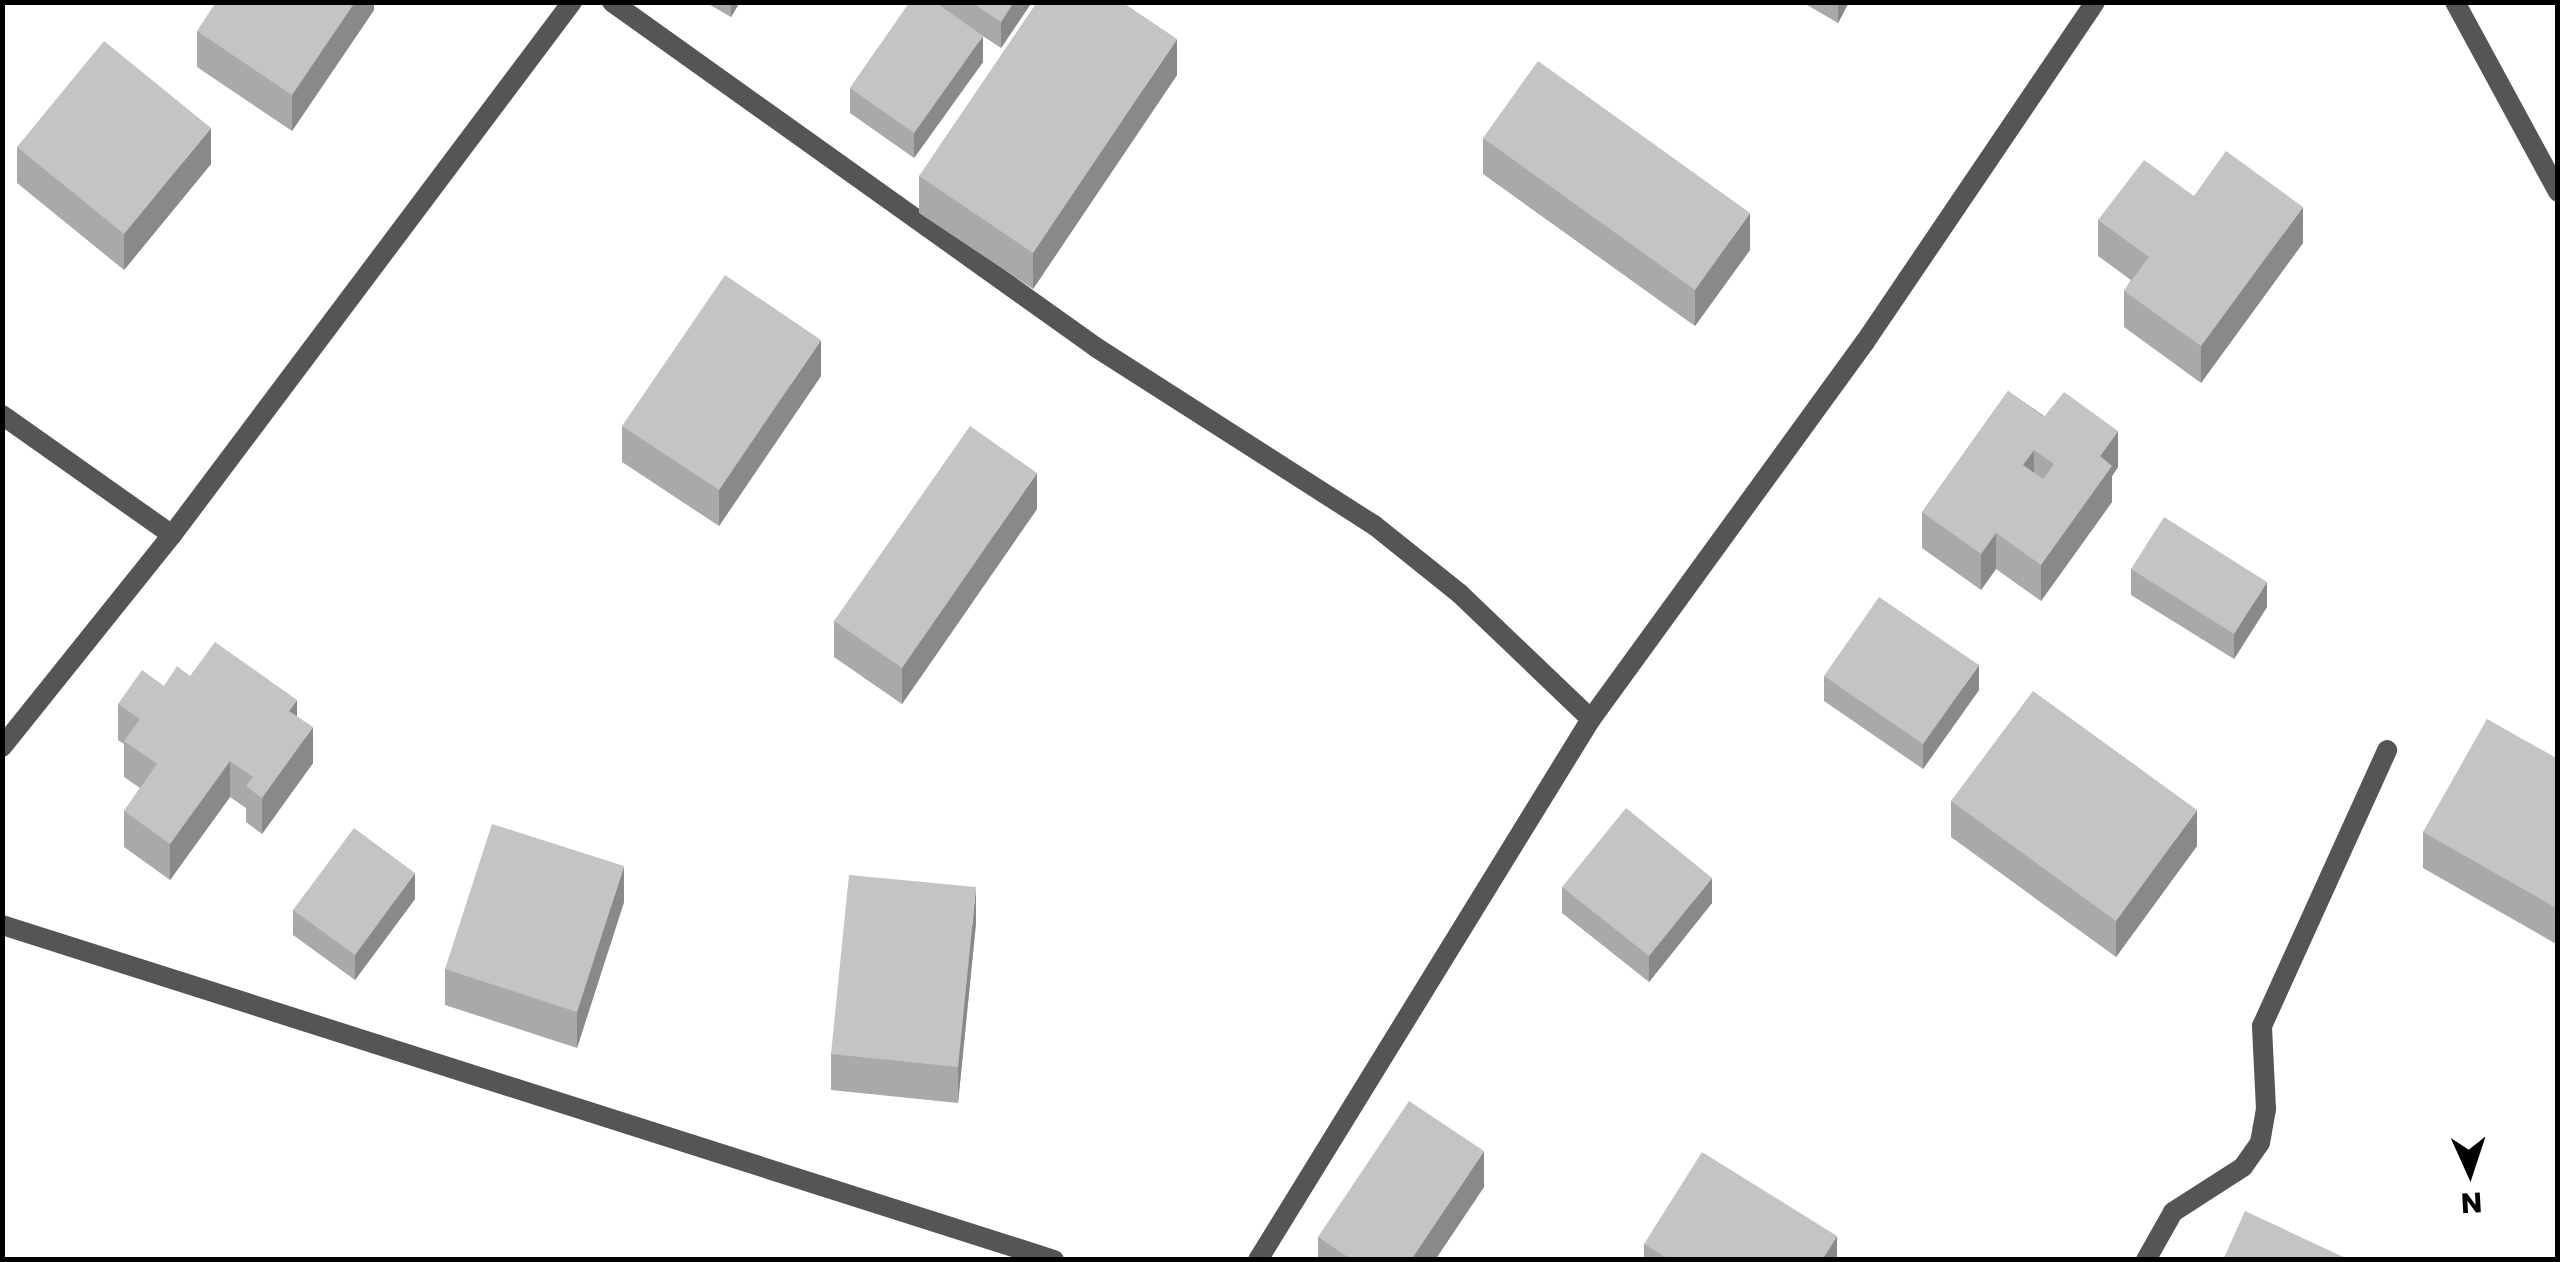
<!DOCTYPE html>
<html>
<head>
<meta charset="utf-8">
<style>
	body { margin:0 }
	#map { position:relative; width:2560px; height:1262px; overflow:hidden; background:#fff; font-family:Poppins,sans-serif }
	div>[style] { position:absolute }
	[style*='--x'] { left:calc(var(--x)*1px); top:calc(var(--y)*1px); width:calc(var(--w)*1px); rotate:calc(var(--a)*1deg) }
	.minor>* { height:20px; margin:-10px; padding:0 10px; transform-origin:10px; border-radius:10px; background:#555 }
	.tertiary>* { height:20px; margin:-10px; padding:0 10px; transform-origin:10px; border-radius:10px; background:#555 }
	.wall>* { inset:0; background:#a9a9a9 }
	.shaded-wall>* { inset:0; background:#898989 }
	.building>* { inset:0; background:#c4c4c4 }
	span { translate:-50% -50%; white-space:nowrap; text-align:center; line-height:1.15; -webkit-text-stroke:8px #fff; paint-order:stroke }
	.frame { position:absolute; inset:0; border:5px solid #000; pointer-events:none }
	.north { position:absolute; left:2420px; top:1122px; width:100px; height:100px; -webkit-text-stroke:8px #fff; paint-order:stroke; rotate:177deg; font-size:28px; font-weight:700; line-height:40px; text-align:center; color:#000 }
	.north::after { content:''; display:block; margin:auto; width:35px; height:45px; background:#000; clip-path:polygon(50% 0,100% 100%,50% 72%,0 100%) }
</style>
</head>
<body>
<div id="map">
	<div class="minor">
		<i style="--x:612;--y:2;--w:596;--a:35.5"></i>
		<i style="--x:1097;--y:348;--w:329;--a:32.6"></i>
		<i style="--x:1374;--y:525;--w:109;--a:38.7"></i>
		<i style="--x:1459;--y:593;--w:182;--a:43.7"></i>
		<i style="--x:2455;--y:2;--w:216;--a:61.5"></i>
		<i style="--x:2;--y:415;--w:208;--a:35.2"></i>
		<i style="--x:2;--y:747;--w:272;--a:-51.3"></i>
		<i style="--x:172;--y:535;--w:666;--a:-53.11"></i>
		<i style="--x:1258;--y:1260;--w:635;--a:-58.39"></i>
		<i style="--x:1591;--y:719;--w:466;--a:-54"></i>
		<i style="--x:1865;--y:342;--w:410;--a:-55.9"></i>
		<i style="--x:2146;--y:1260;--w:55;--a:-60.6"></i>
		<i style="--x:2173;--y:1212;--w:83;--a:-32.7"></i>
		<i style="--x:2243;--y:1167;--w:29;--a:-55"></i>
		<i style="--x:2260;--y:1143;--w:35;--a:-80"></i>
		<i style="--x:2266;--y:1109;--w:83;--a:-92.8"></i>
		<i style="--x:2262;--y:1026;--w:303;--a:-65.6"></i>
	</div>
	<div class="tertiary">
		<i style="--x:2;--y:925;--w:1104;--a:17.66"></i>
	</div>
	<div class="wall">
		<i style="clip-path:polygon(374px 2px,374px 10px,292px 131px,197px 67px,197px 31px)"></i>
		<i style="clip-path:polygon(705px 2px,740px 2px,731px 17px)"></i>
		<i style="clip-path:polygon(910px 2px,1032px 2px,1001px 48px,975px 31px,983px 62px,914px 158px,850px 113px,850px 88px)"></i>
		<i style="clip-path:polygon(1802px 2px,1849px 2px,1838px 23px)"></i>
		<i style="clip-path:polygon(1177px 75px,1033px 289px,919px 213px,919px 176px)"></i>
		<i style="clip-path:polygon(1483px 138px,1750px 250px,1695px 326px,1483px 174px)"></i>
		<i style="clip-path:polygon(17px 147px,211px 164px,124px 270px,17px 183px)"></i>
		<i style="clip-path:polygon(2194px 196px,2303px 243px,2201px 383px,2124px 327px,2124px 291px,2131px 280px,2098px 256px,2098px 220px)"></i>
		<i style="clip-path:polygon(821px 376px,719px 526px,622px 462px,622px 426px)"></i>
		<i style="clip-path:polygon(2008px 391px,2118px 467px,2112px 476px,2112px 502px,2041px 601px,1996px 569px,1981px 590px,1922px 548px,1922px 512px)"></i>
		<i style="clip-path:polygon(1037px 509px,902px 704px,834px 657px,834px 621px)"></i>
		<i style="clip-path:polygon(2131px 569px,2267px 607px,2234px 659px,2131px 595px)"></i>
		<i style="clip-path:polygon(1824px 676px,1979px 690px,1923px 769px,1824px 701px)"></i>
		<i style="clip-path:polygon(164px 686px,297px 716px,313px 763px,262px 834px,246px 822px,246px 808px,230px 797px,170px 880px,124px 847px,124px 811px,140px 788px,124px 777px,124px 744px,118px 740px,118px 704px)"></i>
		<i style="clip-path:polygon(2558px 759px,2558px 945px,2423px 868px,2423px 832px)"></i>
		<i style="clip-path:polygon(1951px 801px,2197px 846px,2116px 957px,1951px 837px)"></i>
		<i style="clip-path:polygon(1562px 887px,1712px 903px,1649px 982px,1562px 913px)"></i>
		<i style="clip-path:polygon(415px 899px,355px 980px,293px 935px,293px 910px)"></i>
		<i style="clip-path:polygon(624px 902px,577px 1048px,445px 1005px,445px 969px)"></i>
		<i style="clip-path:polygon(976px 923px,958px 1103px,831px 1090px,831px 1054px)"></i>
		<i style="clip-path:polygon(1484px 1187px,1435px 1260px,1318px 1260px,1318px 1237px)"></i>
		<i style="clip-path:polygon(1644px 1244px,1837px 1260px,1644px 1260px)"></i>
	</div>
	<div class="shaded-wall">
		<i style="clip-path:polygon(355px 2px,374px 2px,374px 10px,292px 131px,292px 95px)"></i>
		<i style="clip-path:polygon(731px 2px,740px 2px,731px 17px)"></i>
		<i style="clip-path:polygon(1014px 2px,1032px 2px,1001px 48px,1001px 22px)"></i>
		<i style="clip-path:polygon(1838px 2px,1849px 2px,1838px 23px)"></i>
		<i style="clip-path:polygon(983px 36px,983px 62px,914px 158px,914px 133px)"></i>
		<i style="clip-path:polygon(1177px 39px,1177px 75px,1033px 289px,1033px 253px)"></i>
		<i style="clip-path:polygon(211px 128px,211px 164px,124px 270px,124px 234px)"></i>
		<i style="clip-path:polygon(2303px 207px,2303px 243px,2201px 383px,2201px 346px)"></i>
		<i style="clip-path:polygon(1750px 213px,1750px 250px,1695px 326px,1695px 290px)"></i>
		<i style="clip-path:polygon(821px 340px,821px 376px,719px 526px,719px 490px)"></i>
		<i style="clip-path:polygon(2118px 431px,2118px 467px,2112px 476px,2112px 502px,2041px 601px,2041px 565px,2100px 456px)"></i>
		<i style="clip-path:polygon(2034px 450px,2034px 486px,2023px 465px)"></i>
		<i style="clip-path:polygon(1037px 473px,1037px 509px,902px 704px,902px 668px)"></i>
		<i style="clip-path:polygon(1996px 533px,1996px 569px,1981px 590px,1981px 554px)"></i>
		<i style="clip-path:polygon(2267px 582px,2267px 607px,2234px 659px,2234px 634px)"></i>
		<i style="clip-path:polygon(1979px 665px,1979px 690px,1923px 769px,1923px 744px)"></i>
		<i style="clip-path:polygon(297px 700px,297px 736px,289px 711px)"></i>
		<i style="clip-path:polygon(313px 727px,313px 763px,262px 834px,262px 798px)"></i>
		<i style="clip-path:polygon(230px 761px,230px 797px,170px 880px,170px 844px)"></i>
		<i style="clip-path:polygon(2197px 810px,2197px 846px,2116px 957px,2116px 921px)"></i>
		<i style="clip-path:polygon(624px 866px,624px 902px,577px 1048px,577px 1012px)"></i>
		<i style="clip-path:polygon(415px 873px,415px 899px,355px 980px,355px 955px)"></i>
		<i style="clip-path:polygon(1712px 878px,1712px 903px,1649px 982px,1649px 956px)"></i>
		<i style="clip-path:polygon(976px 887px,976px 923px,958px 1103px,958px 1067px)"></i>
		<i style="clip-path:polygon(1484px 1151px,1484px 1187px,1435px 1260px,1411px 1260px)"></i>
		<i style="clip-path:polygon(1837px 1236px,1837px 1260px,1822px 1260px)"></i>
	</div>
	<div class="building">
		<i style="clip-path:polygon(216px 2px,355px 2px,292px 95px,197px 31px)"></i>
		<i style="clip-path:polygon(910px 2px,935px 2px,983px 36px,914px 133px,850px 88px)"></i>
		<i style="clip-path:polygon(971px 2px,1014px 2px,1001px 22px)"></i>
		<i style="clip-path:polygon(1037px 2px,1122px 2px,1177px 39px,1033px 253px,919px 176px)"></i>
		<i style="clip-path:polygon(104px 41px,211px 128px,124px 234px,17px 147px)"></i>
		<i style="clip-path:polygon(1538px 61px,1750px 213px,1695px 290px,1483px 138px)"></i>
		<i style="clip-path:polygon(2226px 151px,2303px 207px,2201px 346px,2124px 291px,2149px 257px,2098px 220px,2144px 160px,2194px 196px)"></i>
		<i style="clip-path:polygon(725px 275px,821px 340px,719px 490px,622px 426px)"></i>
		<i style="clip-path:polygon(evenodd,2008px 391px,2044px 417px,2064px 392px,2118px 431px,2100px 456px,2112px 466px,2041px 565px,1996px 533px,1981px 554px,1922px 512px,2008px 391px,2034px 450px,2054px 464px,2043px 479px,2023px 465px,2034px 450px)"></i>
		<i style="clip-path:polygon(970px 426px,1037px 473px,902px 668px,834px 621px)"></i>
		<i style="clip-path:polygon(2164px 517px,2267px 582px,2234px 634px,2131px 569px)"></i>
		<i style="clip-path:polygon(1879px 597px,1979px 665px,1923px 744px,1824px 676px)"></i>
		<i style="clip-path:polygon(215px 642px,297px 700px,289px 711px,313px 727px,262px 798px,246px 786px,253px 777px,230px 761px,170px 844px,124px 811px,157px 764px,124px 741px,140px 719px,118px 704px,142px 670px,164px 686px,177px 666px,190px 676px)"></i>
		<i style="clip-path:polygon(2033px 691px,2197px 810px,2116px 921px,1951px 801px)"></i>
		<i style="clip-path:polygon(2487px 719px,2558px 759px,2558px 909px,2423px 832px)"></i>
		<i style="clip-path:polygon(1626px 808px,1712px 878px,1649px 956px,1562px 887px)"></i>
		<i style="clip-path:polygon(492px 824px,624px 866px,577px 1012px,445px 969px)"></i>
		<i style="clip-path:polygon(354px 828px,415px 873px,355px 955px,293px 910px)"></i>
		<i style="clip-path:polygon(849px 875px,976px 887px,958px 1067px,831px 1054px)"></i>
		<i style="clip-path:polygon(1409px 1101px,1484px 1151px,1411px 1260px,1352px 1260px,1318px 1237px)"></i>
		<i style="clip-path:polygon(1702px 1152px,1837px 1236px,1822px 1260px,1670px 1260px,1644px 1244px)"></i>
		<i style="clip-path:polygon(2245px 1211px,2350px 1260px,2223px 1260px)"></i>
	</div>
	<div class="frame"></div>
	<div class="north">N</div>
</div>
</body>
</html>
